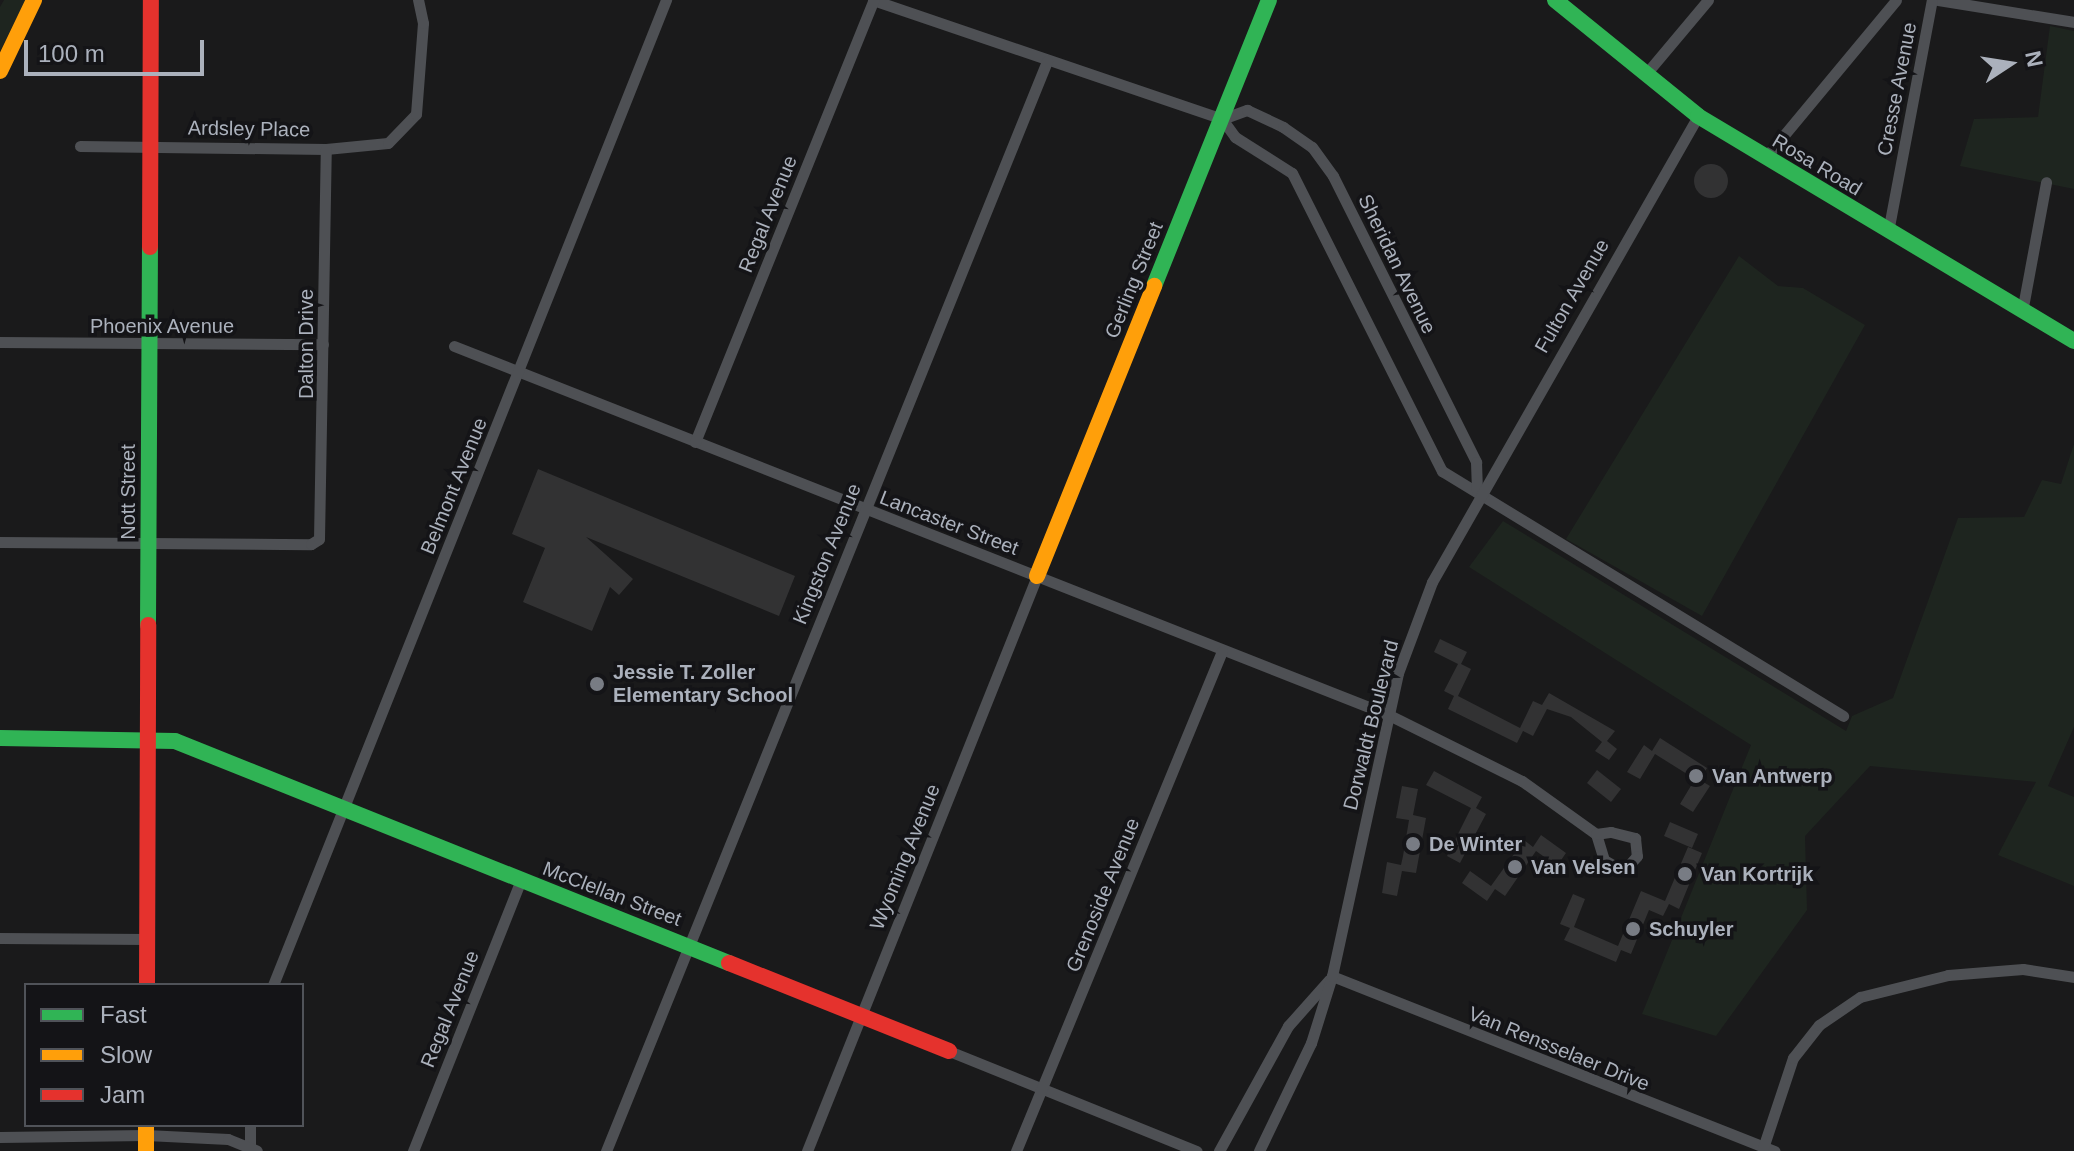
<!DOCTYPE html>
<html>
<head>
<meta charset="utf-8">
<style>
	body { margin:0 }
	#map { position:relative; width:2074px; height:1151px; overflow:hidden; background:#1a1a1b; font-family:Arial,sans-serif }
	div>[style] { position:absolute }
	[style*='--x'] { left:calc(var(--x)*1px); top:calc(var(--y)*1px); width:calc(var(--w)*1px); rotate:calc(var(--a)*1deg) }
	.green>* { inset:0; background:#1e251f }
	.building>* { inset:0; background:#323233 }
	.round { border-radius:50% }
	.street>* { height:11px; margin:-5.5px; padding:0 5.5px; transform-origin:5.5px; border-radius:5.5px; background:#4e5054 }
	.fast>* { height:16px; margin:-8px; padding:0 8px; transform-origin:8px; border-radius:8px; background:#30b455 }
	.slow>* { height:16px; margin:-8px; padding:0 8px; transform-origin:8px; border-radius:8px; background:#ff9f0a }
	.jam>* { height:16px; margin:-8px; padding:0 8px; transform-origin:8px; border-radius:8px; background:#e5322d }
	.dots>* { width:22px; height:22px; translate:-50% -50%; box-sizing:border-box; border:4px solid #141417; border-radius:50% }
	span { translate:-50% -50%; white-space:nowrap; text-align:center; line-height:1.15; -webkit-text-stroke:7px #141417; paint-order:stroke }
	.street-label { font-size:20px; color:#abb1bc }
	.poi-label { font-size:20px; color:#abb1bc; font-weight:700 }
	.left { translate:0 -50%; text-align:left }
	.legend { position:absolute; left:24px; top:983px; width:280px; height:144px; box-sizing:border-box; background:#141417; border:2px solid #505359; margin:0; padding:10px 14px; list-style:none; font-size:24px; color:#abb1bc }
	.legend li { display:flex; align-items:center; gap:16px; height:40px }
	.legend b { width:40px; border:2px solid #505359 }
	.north { position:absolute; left:1970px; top:24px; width:80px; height:80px; -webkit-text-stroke:6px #141417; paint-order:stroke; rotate:78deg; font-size:22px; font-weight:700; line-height:32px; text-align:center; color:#abb1bc }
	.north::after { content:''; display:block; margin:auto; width:28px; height:36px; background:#abb1bc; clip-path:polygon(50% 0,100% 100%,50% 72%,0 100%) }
	.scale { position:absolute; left:24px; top:40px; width:180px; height:36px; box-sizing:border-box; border:4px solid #abb1bc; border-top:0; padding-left:10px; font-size:24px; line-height:28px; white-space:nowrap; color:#abb1bc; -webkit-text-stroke:6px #141417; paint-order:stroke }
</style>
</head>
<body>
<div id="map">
	<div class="green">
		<i style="clip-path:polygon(4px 0,26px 0,0 51px,0 7px)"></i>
		<i style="clip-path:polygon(2050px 26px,2074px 31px,2074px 189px,1960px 166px,1974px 119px,2038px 117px)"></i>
		<i style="clip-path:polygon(1739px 256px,1778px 286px,1803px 288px,1865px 325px,1702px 616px,1566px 539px)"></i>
		<i style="clip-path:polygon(2074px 444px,2074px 727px,2048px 786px,2074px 797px,2074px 886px,1998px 855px,2036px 782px,1870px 766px,1805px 836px,1807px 910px,1716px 1036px,1642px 1014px,1751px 745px,1469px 567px,1503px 521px,1846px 731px,1852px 716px,1893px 698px,1958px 518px,2024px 517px,2042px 480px,2061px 484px)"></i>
	</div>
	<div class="building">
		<i class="round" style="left:1694px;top:164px;width:34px;height:34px"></i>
		<i style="clip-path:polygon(538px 469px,795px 576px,779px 616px,586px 537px,633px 579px,619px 595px,610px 587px,592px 631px,523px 602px,545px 548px,512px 534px)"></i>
		<i style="clip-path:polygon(1440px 639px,1467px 652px,1461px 664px,1471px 669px,1458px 696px,1520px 728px,1533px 701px,1542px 705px,1549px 693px,1615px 731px,1607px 741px,1617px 749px,1609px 760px,1595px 751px,1602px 742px,1571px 717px,1547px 709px,1533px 736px,1523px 731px,1517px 743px,1448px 709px,1454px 696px,1444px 691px,1458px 664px,1434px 652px)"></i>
		<i style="clip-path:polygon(1660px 738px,1707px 768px,1700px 780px,1710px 786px,1693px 812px,1680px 804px,1695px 779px,1655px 754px,1640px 779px,1627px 772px,1644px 745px,1652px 751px)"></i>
		<i style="clip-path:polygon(1597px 770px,1621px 789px,1611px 802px,1587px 783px)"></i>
		<i style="clip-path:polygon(1434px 771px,1482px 797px,1476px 808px,1486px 814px,1460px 863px,1447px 856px,1471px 808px,1426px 785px)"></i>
		<i style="clip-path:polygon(1402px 786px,1418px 789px,1413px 815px,1426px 818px,1416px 873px,1402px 871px,1397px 896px,1382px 893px,1387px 862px,1401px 865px,1403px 856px,1409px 820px,1396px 818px)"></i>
		<i style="clip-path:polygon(1670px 822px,1698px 834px,1692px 848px,1664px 836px)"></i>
		<i style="clip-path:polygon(1541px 835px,1566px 853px,1557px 866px,1536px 851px,1505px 896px,1495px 889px,1487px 901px,1462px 883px,1470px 871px,1491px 886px,1524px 840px,1533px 847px)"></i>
		<i style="clip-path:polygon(1688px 847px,1702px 853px,1679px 909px,1669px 904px,1663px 916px,1649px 910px,1631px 954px,1621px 950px,1616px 962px,1564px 940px,1570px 928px,1560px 924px,1573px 894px,1585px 899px,1574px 927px,1618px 946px,1641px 891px,1665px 901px)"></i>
	</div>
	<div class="street">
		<i style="--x:873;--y:0;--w:369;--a:18.8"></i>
		<i style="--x:1222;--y:119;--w:22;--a:54"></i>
		<i style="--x:1235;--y:137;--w:67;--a:32.3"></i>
		<i style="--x:1292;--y:173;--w:334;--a:63.3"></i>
		<i style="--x:1442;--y:471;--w:470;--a:31.4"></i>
		<i style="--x:1938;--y:0;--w:138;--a:9.2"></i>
		<i style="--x:1645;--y:75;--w:98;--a:-50"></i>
		<i style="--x:1222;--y:119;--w:27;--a:-20"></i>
		<i style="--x:1247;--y:110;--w:40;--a:25"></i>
		<i style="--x:1283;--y:127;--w:35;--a:35"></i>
		<i style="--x:1312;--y:147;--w:36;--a:54"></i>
		<i style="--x:1333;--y:176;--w:320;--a:63.4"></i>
		<i style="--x:1476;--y:462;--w:30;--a:88"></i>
		<i style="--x:80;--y:146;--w:246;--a:0.7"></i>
		<i style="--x:326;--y:149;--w:62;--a:-5.5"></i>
		<i style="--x:388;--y:143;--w:40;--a:-46"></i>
		<i style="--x:416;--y:114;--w:91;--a:-85.6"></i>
		<i style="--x:423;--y:23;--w:24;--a:-102"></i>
		<i style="--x:1765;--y:158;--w:205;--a:-50.3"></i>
		<i style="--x:1888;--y:232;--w:236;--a:-79.3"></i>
		<i style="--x:2022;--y:312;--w:132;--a:-79.5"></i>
		<i style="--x:0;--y:342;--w:323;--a:0.4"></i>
		<i style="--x:454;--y:346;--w:1005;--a:21.54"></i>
		<i style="--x:1389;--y:715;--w:148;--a:26.4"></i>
		<i style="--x:1522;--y:781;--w:91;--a:35.6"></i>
		<i style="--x:695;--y:442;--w:477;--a:-68"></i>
		<i style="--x:0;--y:542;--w:311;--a:0.4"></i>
		<i style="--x:311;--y:544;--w:9;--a:-32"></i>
		<i style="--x:319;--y:539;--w:390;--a:-89"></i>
		<i style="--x:1611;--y:832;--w:25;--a:14"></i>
		<i style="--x:1635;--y:838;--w:18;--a:84"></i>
		<i style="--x:1637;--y:856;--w:12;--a:132"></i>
		<i style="--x:1629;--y:865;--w:11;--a:165"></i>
		<i style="--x:1618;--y:868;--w:16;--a:-150"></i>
		<i style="--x:1604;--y:860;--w:27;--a:-107"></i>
		<i style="--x:1596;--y:834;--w:15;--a:-8"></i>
		<i style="--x:0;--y:938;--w:147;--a:0.4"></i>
		<i style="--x:1332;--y:976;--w:476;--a:21.6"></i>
		<i style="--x:273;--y:985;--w:1061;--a:-68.25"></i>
		<i style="--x:949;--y:1051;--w:267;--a:22"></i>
		<i style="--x:250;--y:1125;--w:20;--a:90"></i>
		<i style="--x:0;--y:1137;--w:146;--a:-0.8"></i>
		<i style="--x:146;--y:1135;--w:82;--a:2.8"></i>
		<i style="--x:228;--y:1139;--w:31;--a:22"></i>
		<i style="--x:1763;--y:1148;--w:95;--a:-71.6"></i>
		<i style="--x:1793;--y:1058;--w:42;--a:-51.8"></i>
		<i style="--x:1819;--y:1025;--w:50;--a:-34.3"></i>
		<i style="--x:1860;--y:997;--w:91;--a:-14"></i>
		<i style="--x:1948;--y:975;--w:75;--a:-4.6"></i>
		<i style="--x:2023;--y:969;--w:52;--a:8.9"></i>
		<i style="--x:413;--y:1151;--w:292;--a:-68.3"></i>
		<i style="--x:606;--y:1151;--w:1176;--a:-67.97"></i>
		<i style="--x:807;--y:1151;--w:619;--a:-68.2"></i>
		<i style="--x:1016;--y:1151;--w:541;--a:-67.61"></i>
		<i style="--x:1219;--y:1151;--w:143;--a:-61.1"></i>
		<i style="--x:1288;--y:1026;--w:62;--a:-48.3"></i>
		<i style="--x:1259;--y:1151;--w:120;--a:-64.3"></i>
		<i style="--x:1311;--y:1043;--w:70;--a:-72.6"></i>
		<i style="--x:1332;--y:976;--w:310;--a:-77.7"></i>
		<i style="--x:1398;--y:673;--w:97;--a:-69.5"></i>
		<i style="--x:1432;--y:582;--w:537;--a:-60.28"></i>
	</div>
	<div class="fast">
		<i style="--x:1555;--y:0;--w:184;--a:39"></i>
		<i style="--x:1698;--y:116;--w:438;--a:30.9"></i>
		<i style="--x:1154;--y:286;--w:308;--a:-68.1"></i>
		<i style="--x:148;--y:625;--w:378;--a:-89.7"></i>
		<i style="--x:0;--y:738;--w:175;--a:1"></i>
		<i style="--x:175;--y:741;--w:597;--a:21.84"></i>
	</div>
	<div class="slow">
		<i style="--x:0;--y:71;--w:79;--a:-64.4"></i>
		<i style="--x:1037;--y:576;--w:313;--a:-68"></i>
		<i style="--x:146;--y:1125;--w:26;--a:90"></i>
	</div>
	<div class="jam">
		<i style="--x:150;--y:247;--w:247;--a:-89.8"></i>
		<i style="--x:729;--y:963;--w:237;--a:21.8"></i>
		<i style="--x:147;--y:985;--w:360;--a:-89.8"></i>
	</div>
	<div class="dots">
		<i style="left:597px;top:684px;background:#787c84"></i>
		<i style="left:1696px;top:776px;background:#787c84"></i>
		<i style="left:1413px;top:844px;background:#787c84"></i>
		<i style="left:1515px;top:867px;background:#787c84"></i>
		<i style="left:1685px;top:874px;background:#787c84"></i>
		<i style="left:1633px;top:929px;background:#787c84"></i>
	</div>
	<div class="street-label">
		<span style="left:1897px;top:89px;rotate:-79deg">Cresse Avenue</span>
		<span style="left:249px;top:129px;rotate:1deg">Ardsley Place</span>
		<span style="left:1817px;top:165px;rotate:31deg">Rosa Road</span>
		<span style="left:768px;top:214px;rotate:-68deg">Regal Avenue</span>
		<span style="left:1397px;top:264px;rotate:64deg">Sheridan Avenue</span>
		<span style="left:1134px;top:280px;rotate:-68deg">Gerling Street</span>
		<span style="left:1572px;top:296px;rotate:-60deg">Fulton Avenue</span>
		<span style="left:162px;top:326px">Phoenix Avenue</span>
		<span style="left:306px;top:344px;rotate:-90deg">Dalton Drive</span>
		<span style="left:454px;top:486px;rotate:-68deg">Belmont Avenue</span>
		<span style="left:128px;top:492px;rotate:-90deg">Nott Street</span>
		<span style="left:949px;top:523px;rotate:21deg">Lancaster Street</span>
		<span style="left:827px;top:554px;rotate:-68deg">Kingston Avenue</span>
		<span style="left:1371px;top:725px;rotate:-76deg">Dorwaldt Boulevard</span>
		<span style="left:905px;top:857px;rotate:-68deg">Wyoming Avenue</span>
		<span style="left:612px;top:894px;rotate:21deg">McClellan Street</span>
		<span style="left:1103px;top:895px;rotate:-68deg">Grenoside Avenue</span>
		<span style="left:450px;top:1009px;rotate:-68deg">Regal Avenue</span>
		<span style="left:1559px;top:1049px;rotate:22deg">Van Rensselaer Drive</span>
	</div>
	<div class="poi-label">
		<span class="left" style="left:613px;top:684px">Jessie T. Zoller<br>Elementary School</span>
		<span class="left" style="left:1712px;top:776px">Van Antwerp</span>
		<span class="left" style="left:1429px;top:844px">De Winter</span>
		<span class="left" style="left:1531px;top:867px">Van Velsen</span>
		<span class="left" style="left:1701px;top:874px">Van Kortrijk</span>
		<span class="left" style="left:1649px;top:929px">Schuyler</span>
	</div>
	<ul class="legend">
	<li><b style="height:10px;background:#30b455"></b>Fast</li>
	<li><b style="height:10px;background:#ff9f0a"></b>Slow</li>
	<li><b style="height:10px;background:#e5322d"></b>Jam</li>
	</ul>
	<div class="north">N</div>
	<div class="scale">100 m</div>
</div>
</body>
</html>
